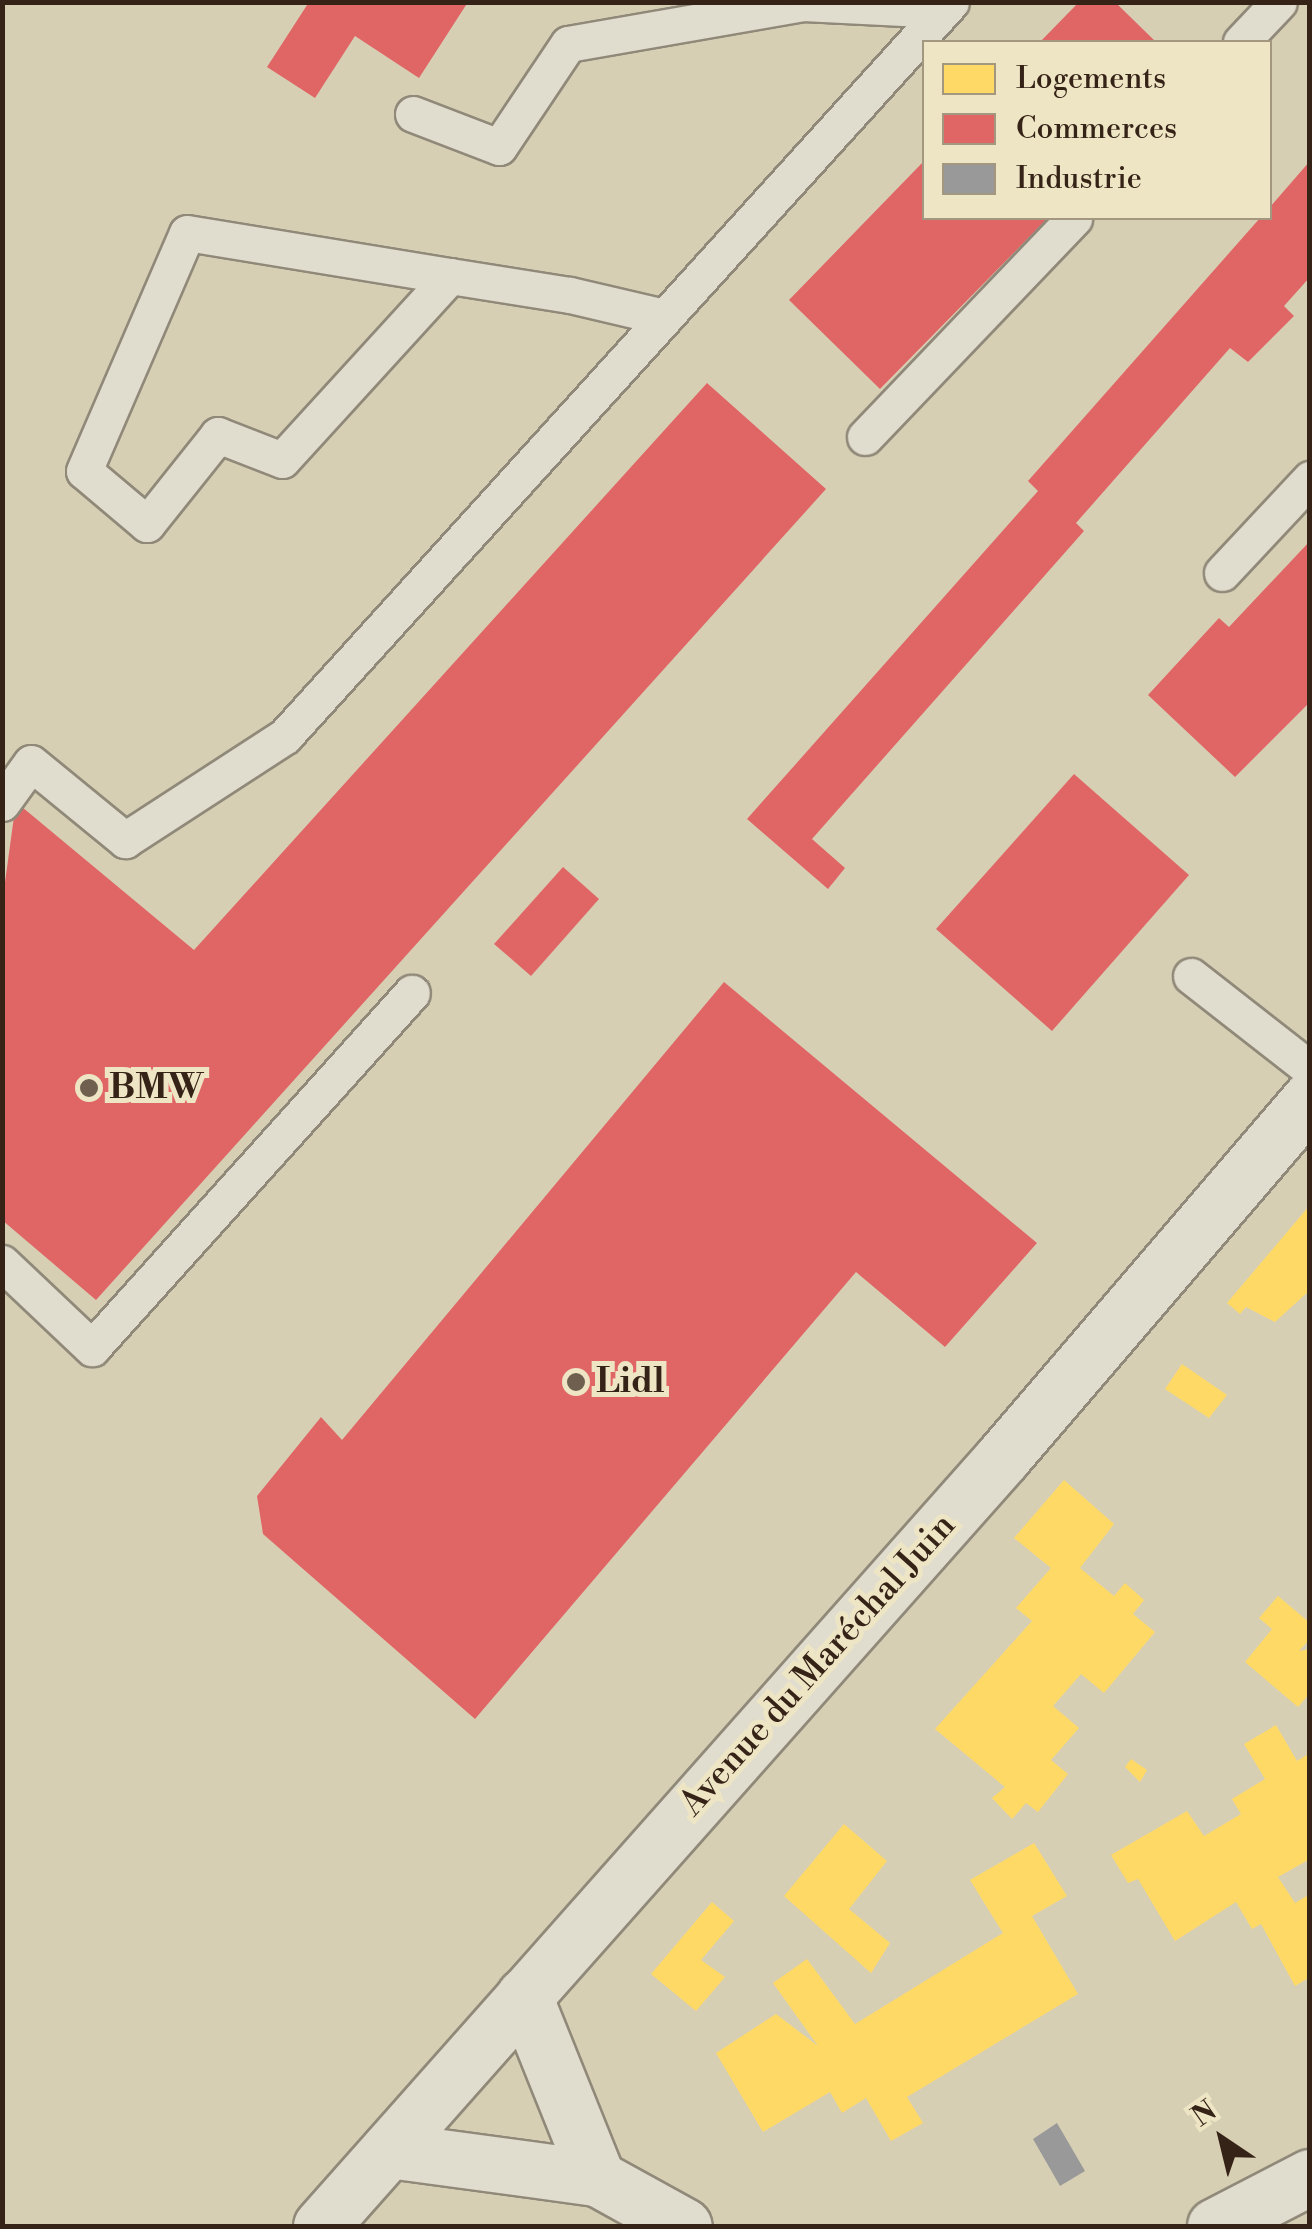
<!DOCTYPE html>
<html>
<head>
<meta charset="utf-8">
<style>
	body { margin:0 }
	#map { position:relative; width:1312px; height:2229px; overflow:hidden; background:#d7cfb4; font-family:"Libre Bodoni",serif }
	div>[style] { position:absolute }
	[style*='--x'] { left:calc(var(--x)*1px); top:calc(var(--y)*1px); width:calc(var(--w)*1px); rotate:calc(var(--a)*1deg) }
	.homes>* { inset:0; background:#ffd966 }
	.shops>* { inset:0; background:#e06666 }
	.industry>* { inset:0; background:#999 }
	.roads { filter:drop-shadow(2px 0 #908979) drop-shadow(-2px 0 #908979) drop-shadow(0 2px #908979) drop-shadow(0 -2px #908979) }
	.lane>* { height:35px; margin:-17.5px; padding:0 17.5px; transform-origin:17.5px; border-radius:17.5px; background:#e0dcce }
	.street>* { height:55px; margin:-27.5px; padding:0 27.5px; transform-origin:27.5px; border-radius:27.5px; background:#e0dcce }
	.secondary>* { height:55px; margin:-27.5px; padding:0 27.5px; transform-origin:27.5px; border-radius:27.5px; background:#e0dcce }
	.dots>* { width:28px; height:28px; translate:-50% -50%; box-sizing:border-box; border:5px solid #eee5c5; border-radius:50% }
	span { translate:-50% -50%; white-space:nowrap; text-align:center; line-height:1.15; -webkit-text-stroke:10px #eee5c5; paint-order:stroke }
	.poi-label { font-size:35px; color:#362317; font-weight:700 }
	.left { translate:0 -50%; text-align:left }
	.street-label { font-size:35px; color:#362317 }
	.frame { position:absolute; inset:0; border:5px solid #362317; pointer-events:none }
	.legend { position:absolute; left:922px; top:40px; width:350px; height:180px; box-sizing:border-box; background:#eee5c5; border:2px solid #a4977f; margin:0; padding:12px 18px; list-style:none; font-size:30px; color:#362317 }
	.legend li { display:flex; align-items:center; gap:20px; height:50px }
	.legend b { width:50px; border:2px solid #a4977f }
	.north { position:absolute; left:1172px; top:2089px; width:100px; height:100px; -webkit-text-stroke:8px #eee5c5; paint-order:stroke; rotate:325deg; font-size:28px; font-weight:700; line-height:40px; text-align:center; color:#362317 }
	.north::after { content:''; display:block; margin:auto; width:35px; height:45px; background:#362317; clip-path:polygon(50% 0,100% 100%,50% 72%,0 100%) }
</style>
</head>
<body>
<div id="map">
	<div class="homes">
		<i style="clip-path:polygon(1310px 1205px,1310px 1290px,1275px 1322px,1246px 1307px,1240px 1314px,1227px 1303px)"></i>
		<i style="clip-path:polygon(1182px 1364px,1227px 1395px,1209px 1418px,1165px 1389px)"></i>
		<i style="clip-path:polygon(1064px 1480px,1114px 1524px,1080px 1568px,1114px 1596px,1125px 1583px,1144px 1600px,1133px 1614px,1155px 1632px,1104px 1693px,1081px 1674px,1053px 1706px,1079px 1728px,1051px 1760px,1068px 1774px,1038px 1812px,1026px 1803px,1012px 1819px,992px 1798px,1005px 1787px,935px 1729px,1032px 1621px,1016px 1608px,1051px 1568px,1014px 1538px)"></i>
		<i style="clip-path:polygon(1278px 1596px,1310px 1623px,1310px 1639px,1299px 1651px,1310px 1649px,1310px 1693px,1298px 1707px,1245px 1662px,1272px 1629px,1259px 1618px)"></i>
		<i style="clip-path:polygon(1276px 1725px,1297px 1761px,1310px 1753px,1310px 1859px,1278px 1877px,1295px 1903px,1310px 1894px,1310px 1977px,1295px 1986px,1261px 1924px,1252px 1929px,1236px 1902px,1175px 1941px,1138px 1879px,1128px 1883px,1111px 1855px,1187px 1811px,1204px 1836px,1241px 1814px,1232px 1799px,1265px 1779px,1244px 1744px)"></i>
		<i style="clip-path:polygon(1131px 1759px,1147px 1770px,1140px 1782px,1125px 1767px)"></i>
		<i style="clip-path:polygon(844px 1824px,887px 1861px,849px 1909px,890px 1943px,871px 1973px,784px 1896px)"></i>
		<i style="clip-path:polygon(1034px 1843px,1067px 1896px,1032px 1916px,1078px 1994px,907px 2097px,923px 2123px,891px 2141px,866px 2098px,842px 2113px,830px 2092px,763px 2132px,716px 2053px,776px 2014px,818px 2046px,773px 1983px,807px 1959px,855px 2024px,1003px 1933px,970px 1880px)"></i>
		<i style="clip-path:polygon(712px 1902px,734px 1921px,701px 1960px,725px 1977px,696px 2011px,651px 1974px)"></i>
	</div>
	<div class="shops">
		<i style="clip-path:polygon(309px 2px,468px 2px,419px 78px,355px 36px,315px 98px,267px 67px)"></i>
		<i style="clip-path:polygon(1079px 2px,1115px 2px,1156px 42px,1040px 42px)"></i>
		<i style="clip-path:polygon(924px 161px,924px 218px,1048px 218px,880px 389px,789px 300px)"></i>
		<i style="clip-path:polygon(1310px 161px,1310px 277px,1284px 306px,1294px 316px,1248px 362px,1230px 348px,1076px 523px,1084px 531px,812px 839px,845px 868px,828px 889px,747px 819px,1038px 491px,1028px 481px,1260px 218px,1270px 218px,1270px 207px)"></i>
		<i style="clip-path:polygon(707px 383px,826px 489px,96px 1300px,2px 1220px,2px 904px,16px 802px,194px 950px)"></i>
		<i style="clip-path:polygon(1310px 541px,1310px 702px,1235px 777px,1148px 695px,1219px 618px,1229px 627px)"></i>
		<i style="clip-path:polygon(1074px 774px,1189px 875px,1052px 1031px,936px 929px)"></i>
		<i style="clip-path:polygon(563px 867px,599px 899px,531px 976px,494px 944px)"></i>
		<i style="clip-path:polygon(724px 982px,1037px 1243px,945px 1347px,856px 1272px,475px 1719px,263px 1534px,257px 1496px,321px 1417px,342px 1440px)"></i>
	</div>
	<div class="industry">
		<i style="clip-path:polygon(1057px 2123px,1085px 2171px,1060px 2186px,1033px 2139px)"></i>
	</div>
	<div class="roads">
		<div class="lane">
			<i style="--x:1241;--y:42;--w:55;--a:-46.5"></i>
			<i style="--x:413;--y:114;--w:92;--a:21"></i>
			<i style="--x:499;--y:147;--w:124;--a:-56.2"></i>
			<i style="--x:568;--y:44;--w:239;--a:-9.9"></i>
			<i style="--x:803;--y:3;--w:140;--a:2.9"></i>
			<i style="--x:450;--y:276;--w:249;--a:132.4"></i>
			<i style="--x:282;--y:460;--w:69;--a:-158.7"></i>
			<i style="--x:218;--y:435;--w:114;--a:128.6"></i>
			<i style="--x:147;--y:524;--w:82;--a:-139.9"></i>
			<i style="--x:84;--y:471;--w:259;--a:-66.6"></i>
			<i style="--x:187;--y:233;--w:266;--a:9.3"></i>
			<i style="--x:450;--y:276;--w:121;--a:9"></i>
			<i style="--x:570;--y:295;--w:97;--a:13.2"></i>
			<i style="--x:865;--y:437;--w:303;--a:-46.3"></i>
			<i style="--x:1222;--y:573;--w:129;--a:-46.9"></i>
			<i style="--x:2;--y:803;--w:49;--a:-54.1"></i>
			<i style="--x:31;--y:763;--w:122;--a:39.3"></i>
			<i style="--x:125;--y:840;--w:191;--a:-33"></i>
			<i style="--x:285;--y:736;--w:991;--a:-47.78"></i>
			<i style="--x:1191;--y:976;--w:151;--a:38"></i>
			<i style="--x:2;--y:1263;--w:124;--a:43.4"></i>
			<i style="--x:92;--y:1348;--w:478;--a:-48"></i>
		</div>
		<div class="street">
			<i style="--x:524;--y:1996;--w:196;--a:68.1"></i>
			<i style="--x:597;--y:2178;--w:99;--a:28.9"></i>
			<i style="--x:389;--y:2150;--w:210;--a:7.7"></i>
			<i style="--x:1215;--y:2226;--w:107;--a:-27.3"></i>
		</div>
		<div class="secondary">
			<i style="--x:321;--y:2226;--w:1028;--a:-48.43"></i>
			<i style="--x:1003;--y:1457;--w:472;--a:-49.4"></i>
		</div>
	</div>
	<div class="dots">
		<i style="left:89px;top:1088px;background:#6e5f4e"></i>
		<i style="left:576px;top:1382px;background:#6e5f4e"></i>
	</div>
	<div class="poi-label">
		<span class="left" style="left:109px;top:1088px">BMW</span>
		<span class="left" style="left:596px;top:1382px">Lidl</span>
	</div>
	<div class="street-label">
		<span style="left:818px;top:1665px;rotate:-48deg">Avenue du Maréchal Juin</span>
	</div>
	<div class="frame"></div>
	<ul class="legend">
	<li><b style="height:28px;background:#ffd966"></b>Logements</li>
	<li><b style="height:28px;background:#e06666"></b>Commerces</li>
	<li><b style="height:28px;background:#999"></b>Industrie</li>
	</ul>
	<div class="north">N</div>
</div>
</body>
</html>
